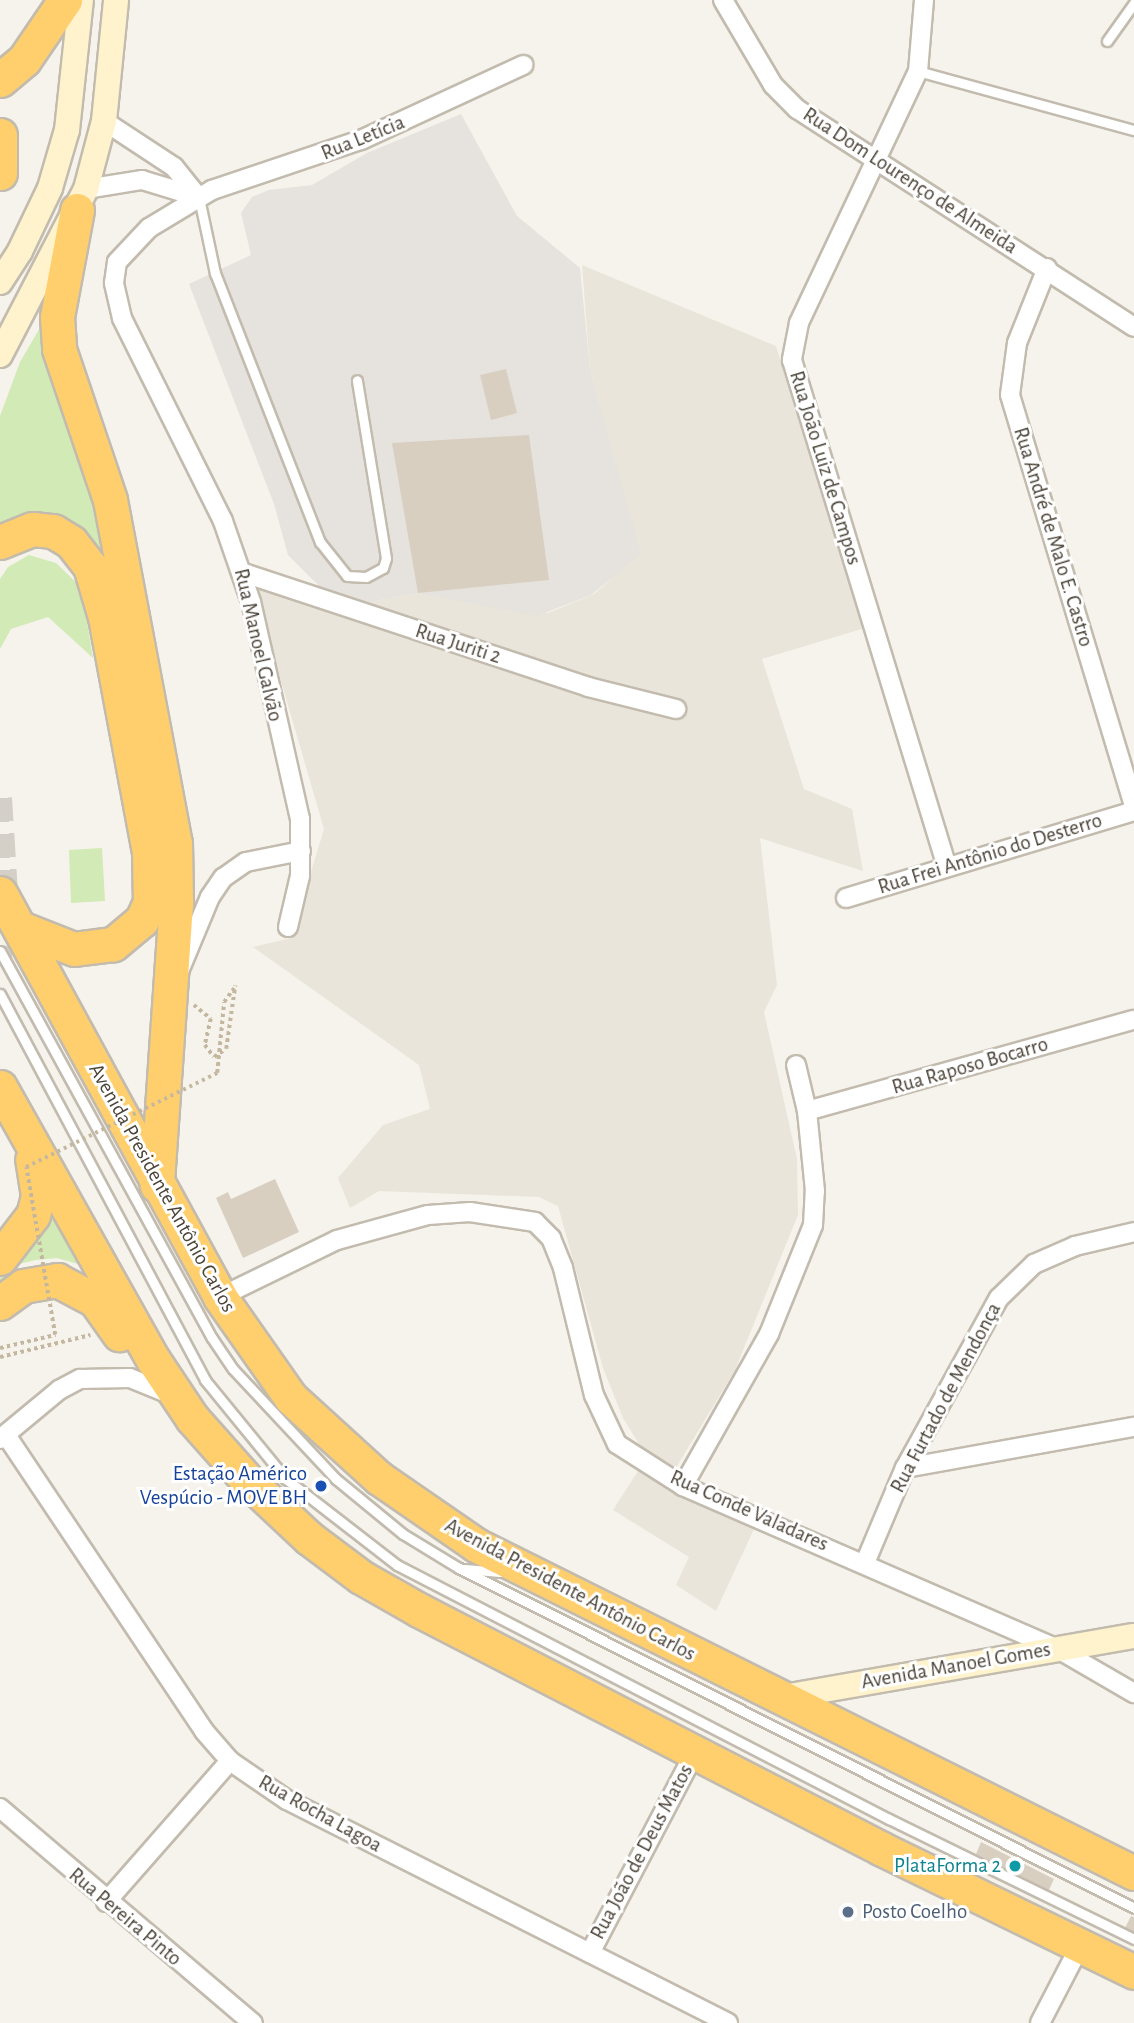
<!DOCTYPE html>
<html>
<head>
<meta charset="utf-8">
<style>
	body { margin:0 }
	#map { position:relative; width:1134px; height:2023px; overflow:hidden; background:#f6f3ec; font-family:"Alegreya Sans",sans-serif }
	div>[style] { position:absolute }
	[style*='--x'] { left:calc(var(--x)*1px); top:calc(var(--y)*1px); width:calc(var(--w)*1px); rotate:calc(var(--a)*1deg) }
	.residential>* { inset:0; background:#eae5da }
	.industrial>* { inset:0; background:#e6e2dd }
	.green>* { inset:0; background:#d2eab5 }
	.building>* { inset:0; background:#d8cfc1 }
	.secondary-tunnel>* { height:24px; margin-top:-12px; transform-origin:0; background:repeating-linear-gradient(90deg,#d4d0c8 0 24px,transparent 0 36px) }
	.path>* { height:3.5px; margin-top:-1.75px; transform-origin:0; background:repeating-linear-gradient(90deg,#c4b79f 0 3.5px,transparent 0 7px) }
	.roads { filter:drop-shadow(2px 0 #c2bbae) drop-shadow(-2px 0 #c2bbae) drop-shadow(0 2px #c2bbae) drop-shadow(0 -2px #c2bbae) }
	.lane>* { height:9px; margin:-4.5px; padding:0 4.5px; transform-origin:4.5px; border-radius:4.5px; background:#fff }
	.street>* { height:18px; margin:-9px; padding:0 9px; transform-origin:9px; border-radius:9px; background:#fff }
	.secondary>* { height:24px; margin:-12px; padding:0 12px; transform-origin:12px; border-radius:12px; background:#fff3cd }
	.highway>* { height:33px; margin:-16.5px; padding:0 16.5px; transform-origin:16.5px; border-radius:16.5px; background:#ffcf6e }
	.path-bridge>* { height:3.5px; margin-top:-1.75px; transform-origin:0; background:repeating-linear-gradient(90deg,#c4b79f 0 3.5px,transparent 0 7px) }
	.dots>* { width:19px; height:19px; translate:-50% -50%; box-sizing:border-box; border:4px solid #fff; border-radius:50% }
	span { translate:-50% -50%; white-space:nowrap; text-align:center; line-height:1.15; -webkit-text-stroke:6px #fff; paint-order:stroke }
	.street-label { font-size:21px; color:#4b4439 }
	.transit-label { font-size:21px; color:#164399 }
	.right { translate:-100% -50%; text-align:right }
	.culture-label { font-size:21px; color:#0d838f }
	.service-label { font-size:21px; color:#4e5e75 }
	.left { translate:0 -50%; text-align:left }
</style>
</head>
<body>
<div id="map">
	<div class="residential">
		<i style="clip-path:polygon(582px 265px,776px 346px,865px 628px,762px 659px,804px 789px,852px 809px,863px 871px,760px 838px,777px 985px,764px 1012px,797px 1159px,798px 1215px,735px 1370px,671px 1476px,761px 1514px,716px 1611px,676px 1585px,689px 1557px,613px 1510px,647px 1457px,623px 1418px,603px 1368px,558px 1206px,539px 1197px,379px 1191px,350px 1208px,338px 1178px,383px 1125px,430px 1109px,419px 1065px,253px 947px,291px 938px,324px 829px,249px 571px,364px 603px,418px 593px,548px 613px,594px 594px,640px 553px,590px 369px)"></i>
	</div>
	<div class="industrial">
		<i style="clip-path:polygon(461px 114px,517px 216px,580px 268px,590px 369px,641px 554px,591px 595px,537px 616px,418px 593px,364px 603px,323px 590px,288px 555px,274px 504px,189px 284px,251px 255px,241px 213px,252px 197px,269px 190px,312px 185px,367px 153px)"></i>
	</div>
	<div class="green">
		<i style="clip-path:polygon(44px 321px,100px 515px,156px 783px,89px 541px,0 531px,0 416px,20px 362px)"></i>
		<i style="clip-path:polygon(29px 555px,56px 563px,81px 587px,93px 658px,48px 617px,11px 629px,0 649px,0 579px,8px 567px)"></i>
		<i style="clip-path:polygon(102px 848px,105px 901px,71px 903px,69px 850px)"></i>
		<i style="clip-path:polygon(48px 1198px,85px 1266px,57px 1258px,36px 1260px,19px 1264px,0 1281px,0 1270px)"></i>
	</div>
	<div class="building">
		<i style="clip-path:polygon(506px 369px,517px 413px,491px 420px,480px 375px)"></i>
		<i style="clip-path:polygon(529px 435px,549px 580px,418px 593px,392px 443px)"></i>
		<i style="clip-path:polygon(275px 1179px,299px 1232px,243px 1258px,216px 1198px,228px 1192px,231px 1199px)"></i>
		<i style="clip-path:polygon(981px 1842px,1054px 1879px,1049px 1890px,976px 1854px)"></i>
		<i style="clip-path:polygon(1131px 1916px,1134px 1917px,1134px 1933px,1125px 1928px)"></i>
	</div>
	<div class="secondary-tunnel">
		<i style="--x:0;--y:798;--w:112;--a:86.4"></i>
		<i style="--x:7;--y:910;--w:48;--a:98.5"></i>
	</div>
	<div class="path">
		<i style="--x:224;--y:1002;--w:17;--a:-54"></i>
		<i style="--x:194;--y:1005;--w:22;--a:39"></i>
		<i style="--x:211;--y:1019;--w:27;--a:103"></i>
		<i style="--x:205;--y:1045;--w:15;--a:53"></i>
		<i style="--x:214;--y:1057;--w:14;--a:-34"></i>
		<i style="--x:226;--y:1049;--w:64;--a:-81.9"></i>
		<i style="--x:0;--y:1357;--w:93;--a:-13.7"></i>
	</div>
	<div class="roads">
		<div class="lane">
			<i style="--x:1107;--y:41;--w:47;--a:-54.6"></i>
			<i style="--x:918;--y:71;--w:224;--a:15.3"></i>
			<i style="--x:199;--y:198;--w:77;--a:78"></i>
			<i style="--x:215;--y:273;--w:289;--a:68.7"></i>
			<i style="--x:320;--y:542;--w:43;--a:51.5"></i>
			<i style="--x:347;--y:576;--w:19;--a:3"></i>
			<i style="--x:366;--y:577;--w:19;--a:-28"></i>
			<i style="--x:383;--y:568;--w:10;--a:-73"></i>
			<i style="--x:386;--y:558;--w:180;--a:-99.3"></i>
			<i style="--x:0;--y:951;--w:441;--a:61.3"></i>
			<i style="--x:212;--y:1338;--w:37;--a:56"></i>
			<i style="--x:233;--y:1369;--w:151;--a:46.9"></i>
			<i style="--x:336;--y:1479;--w:87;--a:39.4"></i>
			<i style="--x:403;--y:1534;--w:66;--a:31.3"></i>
			<i style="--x:459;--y:1568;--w:756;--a:26.73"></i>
			<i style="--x:0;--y:994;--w:437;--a:62"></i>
			<i style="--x:205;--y:1380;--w:128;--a:50.7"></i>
			<i style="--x:286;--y:1479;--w:140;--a:37.8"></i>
			<i style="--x:397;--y:1565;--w:554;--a:27.31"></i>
			<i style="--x:889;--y:1819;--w:273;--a:26.1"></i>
			<i style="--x:465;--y:1569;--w:35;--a:5"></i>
		</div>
		<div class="street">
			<i style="--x:723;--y:0;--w:99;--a:59.5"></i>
			<i style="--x:773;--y:85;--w:34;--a:45"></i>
			<i style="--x:797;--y:109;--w:401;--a:32.9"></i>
			<i style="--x:924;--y:0;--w:71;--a:94.8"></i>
			<i style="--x:918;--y:71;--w:279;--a:115.3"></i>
			<i style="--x:799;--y:323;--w:38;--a:101"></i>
			<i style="--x:792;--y:360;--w:530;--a:73"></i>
			<i style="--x:104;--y:121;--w:84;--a:33.3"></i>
			<i style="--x:174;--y:167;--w:40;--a:51"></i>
			<i style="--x:86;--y:189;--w:57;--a:-9.1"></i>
			<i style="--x:142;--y:180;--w:59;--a:16.9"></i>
			<i style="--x:1047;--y:268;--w:81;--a:111.8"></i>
			<i style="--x:1017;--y:343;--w:52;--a:97.7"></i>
			<i style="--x:1010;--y:395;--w:430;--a:73.2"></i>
			<i style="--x:241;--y:572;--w:366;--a:18.3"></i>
			<i style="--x:588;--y:687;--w:91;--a:14"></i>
			<i style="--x:846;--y:898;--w:301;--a:-16.8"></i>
			<i style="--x:288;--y:927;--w:52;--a:-76.8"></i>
			<i style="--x:300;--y:876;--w:57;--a:-90"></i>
			<i style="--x:300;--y:819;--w:222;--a:-102.7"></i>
			<i style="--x:251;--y:602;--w:86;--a:-109.1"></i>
			<i style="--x:223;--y:521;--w:227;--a:-116.5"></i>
			<i style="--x:122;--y:318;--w:36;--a:-103"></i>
			<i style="--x:114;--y:283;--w:21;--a:-82"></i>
			<i style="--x:117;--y:262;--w:47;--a:-46.7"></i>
			<i style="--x:149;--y:228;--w:74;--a:-31.1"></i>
			<i style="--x:212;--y:190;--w:157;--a:-18.6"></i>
			<i style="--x:361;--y:140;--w:179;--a:-24.8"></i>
			<i style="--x:180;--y:969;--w:78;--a:-67.4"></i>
			<i style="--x:210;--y:897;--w:23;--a:-56"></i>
			<i style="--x:223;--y:878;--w:28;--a:-35"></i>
			<i style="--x:246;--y:862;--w:56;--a:-11.3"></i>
			<i style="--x:807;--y:1111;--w:339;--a:-15.6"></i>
			<i style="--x:220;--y:1297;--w:130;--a:-26"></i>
			<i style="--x:337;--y:1240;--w:94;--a:-15.4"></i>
			<i style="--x:428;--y:1215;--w:42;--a:-4.1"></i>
			<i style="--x:470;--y:1212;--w:66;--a:8.7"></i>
			<i style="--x:535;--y:1222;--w:23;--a:45"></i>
			<i style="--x:551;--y:1238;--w:32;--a:68"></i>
			<i style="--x:563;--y:1268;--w:131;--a:76.3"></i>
			<i style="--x:594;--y:1395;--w:54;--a:64.9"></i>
			<i style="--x:617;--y:1444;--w:78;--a:32.5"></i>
			<i style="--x:683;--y:1486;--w:409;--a:23.5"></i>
			<i style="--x:1058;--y:1649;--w:88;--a:30.1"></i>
			<i style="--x:6;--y:1435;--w:356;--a:56.2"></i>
			<i style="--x:204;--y:1731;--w:40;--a:49"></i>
			<i style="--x:230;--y:1761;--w:69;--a:34.4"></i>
			<i style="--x:287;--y:1800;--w:494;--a:26.8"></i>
			<i style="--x:0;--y:1439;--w:77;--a:-39.7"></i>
			<i style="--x:59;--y:1390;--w:24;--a:-28"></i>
			<i style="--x:80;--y:1379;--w:50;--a:-1.1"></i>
			<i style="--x:130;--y:1378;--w:45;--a:22"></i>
			<i style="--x:905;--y:1468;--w:233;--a:-10.2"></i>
			<i style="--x:683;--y:1486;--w:175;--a:-60.5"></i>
			<i style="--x:769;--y:1334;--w:118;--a:-68"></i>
			<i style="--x:813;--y:1225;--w:34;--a:-87"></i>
			<i style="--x:815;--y:1191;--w:80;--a:-95.7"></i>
			<i style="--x:807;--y:1111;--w:47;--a:-103.4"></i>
			<i style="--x:865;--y:1563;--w:103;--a:-67.2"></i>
			<i style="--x:905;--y:1468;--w:194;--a:-61.1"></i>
			<i style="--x:999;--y:1298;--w:49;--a:-44.2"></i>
			<i style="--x:1034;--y:1264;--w:45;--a:-23.7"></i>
			<i style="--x:1075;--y:1246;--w:61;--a:-13.3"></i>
			<i style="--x:0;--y:1808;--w:332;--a:40.4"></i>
			<i style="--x:106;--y:1902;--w:188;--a:-48.7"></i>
			<i style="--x:590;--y:1953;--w:227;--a:-62.4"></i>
			<i style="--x:1040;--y:2023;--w:89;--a:-62.6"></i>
		</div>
		<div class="secondary">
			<i style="--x:0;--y:282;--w:37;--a:-57"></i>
			<i style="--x:20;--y:251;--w:70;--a:-64.5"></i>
			<i style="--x:50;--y:188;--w:60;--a:-73.7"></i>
			<i style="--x:67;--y:130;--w:131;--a:-83.9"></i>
			<i style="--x:0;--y:355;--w:187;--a:-62.6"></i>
			<i style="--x:86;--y:189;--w:70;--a:-75.2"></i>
			<i style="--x:104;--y:121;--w:122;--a:-84.3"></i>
			<i style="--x:778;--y:1698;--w:361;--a:-9.9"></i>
		</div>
		<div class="highway">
			<i style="--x:0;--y:80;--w:31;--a:-40"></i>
			<i style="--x:24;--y:60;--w:73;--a:-55.7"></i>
			<i style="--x:0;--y:135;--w:38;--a:90"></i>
			<i style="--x:77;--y:210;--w:109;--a:100.6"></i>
			<i style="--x:57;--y:317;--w:32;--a:86"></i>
			<i style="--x:59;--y:349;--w:159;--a:71.3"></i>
			<i style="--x:110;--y:500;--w:349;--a:79.3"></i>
			<i style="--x:175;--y:843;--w:60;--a:89"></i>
			<i style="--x:176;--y:903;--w:283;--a:93.9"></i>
			<i style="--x:0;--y:542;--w:35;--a:-22"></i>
			<i style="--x:33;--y:529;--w:20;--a:6"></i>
			<i style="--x:53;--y:531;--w:21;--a:31"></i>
			<i style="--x:71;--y:542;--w:31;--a:52"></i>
			<i style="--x:90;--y:566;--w:53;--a:73.6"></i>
			<i style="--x:105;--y:617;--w:239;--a:79.4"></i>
			<i style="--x:149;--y:852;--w:50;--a:88.9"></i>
			<i style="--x:150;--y:902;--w:20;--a:114"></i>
			<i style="--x:142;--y:920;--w:38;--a:140"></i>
			<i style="--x:113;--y:944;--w:39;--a:173"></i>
			<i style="--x:74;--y:949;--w:58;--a:-158.7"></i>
			<i style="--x:0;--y:893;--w:460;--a:61.4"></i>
			<i style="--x:220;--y:1297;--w:123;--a:54.9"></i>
			<i style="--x:291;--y:1398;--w:119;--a:42.3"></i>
			<i style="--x:379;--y:1478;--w:118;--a:34.6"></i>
			<i style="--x:476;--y:1545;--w:735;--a:26.5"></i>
			<i style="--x:0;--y:1087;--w:314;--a:60.7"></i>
			<i style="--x:154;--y:1361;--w:69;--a:56.3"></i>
			<i style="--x:192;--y:1418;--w:83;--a:48.4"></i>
			<i style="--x:247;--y:1480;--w:85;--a:43.1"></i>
			<i style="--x:309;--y:1538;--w:65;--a:36.9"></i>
			<i style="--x:361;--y:1577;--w:67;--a:29.6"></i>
			<i style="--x:419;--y:1610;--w:521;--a:27.3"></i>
			<i style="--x:882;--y:1849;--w:280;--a:26"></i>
			<i style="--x:0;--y:1258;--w:54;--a:-52.5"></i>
			<i style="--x:33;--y:1215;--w:20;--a:-75"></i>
			<i style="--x:38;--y:1196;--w:37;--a:-99"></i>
			<i style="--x:0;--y:1303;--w:29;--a:-36"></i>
			<i style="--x:23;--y:1286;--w:35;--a:-10"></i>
			<i style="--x:57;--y:1280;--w:43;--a:27.8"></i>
			<i style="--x:95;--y:1300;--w:42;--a:54.8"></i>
		</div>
	</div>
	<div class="path-bridge">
		<i style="--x:0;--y:1348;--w:57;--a:-13.3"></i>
		<i style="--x:55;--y:1335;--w:170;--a:-99.8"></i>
		<i style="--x:26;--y:1167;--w:213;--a:-26.2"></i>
		<i style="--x:217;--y:1073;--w:71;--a:-84.4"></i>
	</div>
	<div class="dots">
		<i style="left:321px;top:1486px;background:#1a4fb4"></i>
		<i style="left:1015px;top:1866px;background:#0f9aa8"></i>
		<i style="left:848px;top:1912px;background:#5c6f8a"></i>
	</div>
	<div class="street-label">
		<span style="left:363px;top:138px;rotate:-22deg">Rua Letícia</span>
		<span style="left:910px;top:181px;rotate:33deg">Rua Dom Lourenço de Almeida</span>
		<span style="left:825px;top:468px;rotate:73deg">Rua João Luiz de Campos</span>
		<span style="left:1053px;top:537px;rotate:73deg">Rua André de Malo E. Castro</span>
		<span style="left:458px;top:644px;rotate:18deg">Rua Juriti 2</span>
		<span style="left:258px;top:645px;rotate:77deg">Rua Manoel Galvão</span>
		<span style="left:990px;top:854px;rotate:-17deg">Rua Frei Antônio do Desterro</span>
		<span style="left:970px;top:1066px;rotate:-16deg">Rua Raposo Bocarro</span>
		<span style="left:162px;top:1188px;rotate:61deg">Avenida Presidente Antônio Carlos</span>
		<span style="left:946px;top:1398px;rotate:-62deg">Rua Furtado de Mendonça</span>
		<span style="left:749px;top:1511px;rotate:24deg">Rua Conde Valadares</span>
		<span style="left:570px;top:1590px;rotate:28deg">Avenida Presidente Antônio Carlos</span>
		<span style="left:956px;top:1666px;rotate:-10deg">Avenida Manoel Gomes</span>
		<span style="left:320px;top:1814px;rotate:29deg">Rua Rocha Lagoa</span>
		<span style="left:642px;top:1852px;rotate:-62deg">Rua João de Deus Matos</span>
		<span style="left:125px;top:1917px;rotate:40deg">Rua Pereira Pinto</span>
	</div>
	<div class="transit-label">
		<span class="right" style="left:307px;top:1486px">Estação Américo<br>Vespúcio - MOVE BH</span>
	</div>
	<div class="culture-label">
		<span class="right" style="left:1001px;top:1866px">PlataForma 2</span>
	</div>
	<div class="service-label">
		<span class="left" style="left:862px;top:1912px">Posto Coelho</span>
	</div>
</div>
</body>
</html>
